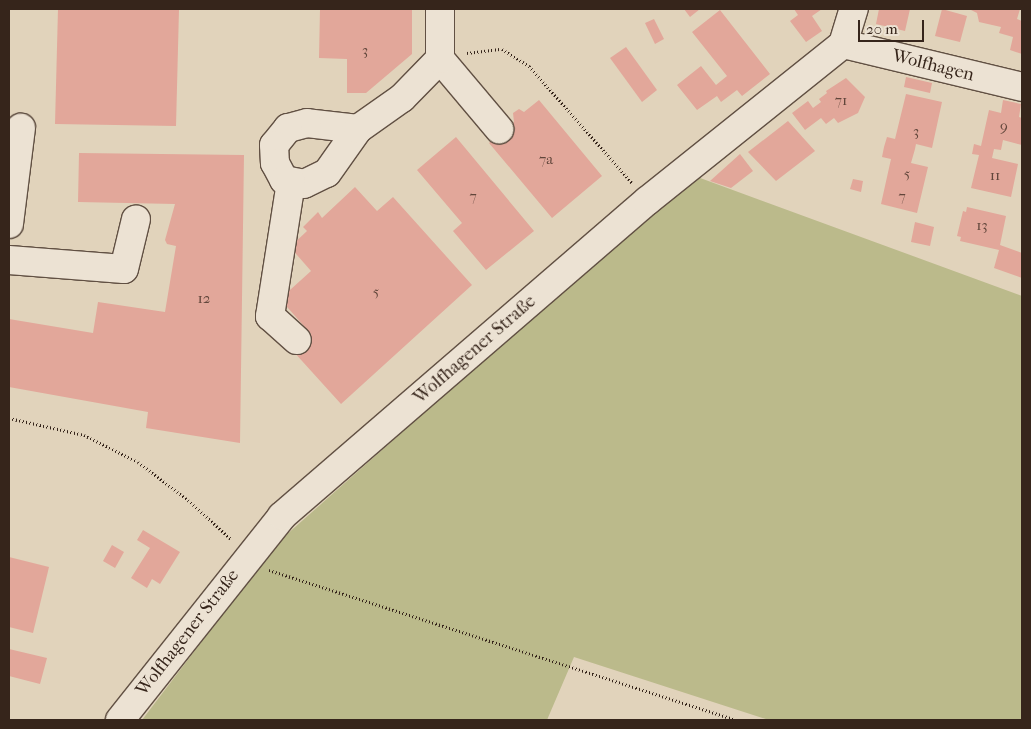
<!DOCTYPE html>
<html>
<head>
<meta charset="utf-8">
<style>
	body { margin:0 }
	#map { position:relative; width:1031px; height:729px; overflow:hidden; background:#e1d3bb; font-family:"IM FELL French Canon",serif }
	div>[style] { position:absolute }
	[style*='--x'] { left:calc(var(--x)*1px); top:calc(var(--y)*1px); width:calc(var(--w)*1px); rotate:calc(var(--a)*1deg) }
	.green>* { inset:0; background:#bbba8b }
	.building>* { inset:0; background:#e2a79a }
	.path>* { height:3px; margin-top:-1.5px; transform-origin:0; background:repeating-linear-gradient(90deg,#36251b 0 1px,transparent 0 3.5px) }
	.roads { filter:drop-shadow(1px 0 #615043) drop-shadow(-1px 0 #615043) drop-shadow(0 1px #615043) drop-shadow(0 -1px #615043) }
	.minor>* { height:28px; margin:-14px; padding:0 14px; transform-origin:14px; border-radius:14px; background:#ece2d3 }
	span { translate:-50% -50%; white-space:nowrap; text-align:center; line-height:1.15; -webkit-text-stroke:4.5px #ece2d3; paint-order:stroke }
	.number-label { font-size:15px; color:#61463b }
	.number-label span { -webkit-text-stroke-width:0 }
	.street-label { font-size:18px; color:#36251b }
	.frame { position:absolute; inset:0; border:10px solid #36251b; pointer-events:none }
	.scale { position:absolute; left:858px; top:20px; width:66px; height:22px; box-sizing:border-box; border:2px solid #36251b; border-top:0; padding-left:6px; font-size:15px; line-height:18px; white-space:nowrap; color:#36251b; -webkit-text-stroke:4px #ece2d3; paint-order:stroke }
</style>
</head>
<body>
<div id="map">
	<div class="green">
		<i style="clip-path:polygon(692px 175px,1022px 296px,1022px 720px,769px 720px,574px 657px,547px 720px,142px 720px,276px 544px)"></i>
	</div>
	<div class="building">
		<i style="clip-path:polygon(58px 9px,179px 9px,176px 126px,55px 124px)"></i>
		<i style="clip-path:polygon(320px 9px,412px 9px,412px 54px,366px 93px,347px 93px,347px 59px,319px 58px)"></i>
		<i style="clip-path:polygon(684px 9px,700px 9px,690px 17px)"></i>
		<i style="clip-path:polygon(794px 9px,822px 9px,812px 16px,822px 31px,806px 42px,790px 21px,798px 15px)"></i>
		<i style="clip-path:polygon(879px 9px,910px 9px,905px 31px,876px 24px)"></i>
		<i style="clip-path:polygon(942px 9px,967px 16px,960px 42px,935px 36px)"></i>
		<i style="clip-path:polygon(969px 9px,1020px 9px,1017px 19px,1022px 21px,1022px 54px,1010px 50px,1013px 37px,999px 33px,1001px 27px,979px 22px,977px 13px)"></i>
		<i style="clip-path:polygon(720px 10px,770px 74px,742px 96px,737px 90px,721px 102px,717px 96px,697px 110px,677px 85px,701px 66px,716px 85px,727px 76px,692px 32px)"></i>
		<i style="clip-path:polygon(654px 19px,664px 39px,655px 44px,645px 23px)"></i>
		<i style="clip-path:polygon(626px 47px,657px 90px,642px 102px,610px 58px)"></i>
		<i style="clip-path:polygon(906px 77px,932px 83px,930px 93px,904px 87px)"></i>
		<i style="clip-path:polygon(846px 78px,865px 97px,858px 113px,838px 123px,834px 118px,826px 124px,821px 118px,805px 130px,792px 113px,808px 101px,813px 108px,821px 102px,819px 99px,827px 93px,826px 91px)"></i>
		<i style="clip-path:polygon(906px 94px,942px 102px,932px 148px,916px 144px,915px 149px,911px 163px,928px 167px,917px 213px,881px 204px,891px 159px,882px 157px,884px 147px,887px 137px,895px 139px)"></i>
		<i style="clip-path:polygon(539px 100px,602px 176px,552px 218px,489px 143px,514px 122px,513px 113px,519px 109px,524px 112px)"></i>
		<i style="clip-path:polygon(1003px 100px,1021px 104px,1019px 117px,1022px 118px,1022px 145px,1003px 140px,1001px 150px,994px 149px,992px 158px,1018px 164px,1011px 197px,971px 188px,979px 155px,972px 154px,974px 144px,981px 146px,989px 110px,1001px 113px)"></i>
		<i style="clip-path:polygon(788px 121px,815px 151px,776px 181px,748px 152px)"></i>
		<i style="clip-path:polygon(456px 137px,534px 231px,486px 270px,453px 231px,462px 223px,417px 170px)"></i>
		<i style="clip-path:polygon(79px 153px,244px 155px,240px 443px,146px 428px,148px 412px,9px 387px,9px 319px,93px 333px,98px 302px,165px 312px,176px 246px,167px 244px,165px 240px,175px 204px,78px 202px)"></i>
		<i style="clip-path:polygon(740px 154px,753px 171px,731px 188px,710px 181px)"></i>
		<i style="clip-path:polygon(853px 179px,863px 181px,861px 192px,850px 189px)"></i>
		<i style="clip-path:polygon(355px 187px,377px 211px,393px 197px,472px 285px,341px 404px,293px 351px,311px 334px,280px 299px,311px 271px,290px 247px,307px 231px,303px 227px,318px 212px,322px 218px)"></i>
		<i style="clip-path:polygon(967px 207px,1006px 216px,1000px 245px,1022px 253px,1022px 278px,994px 268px,999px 250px,960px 241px,961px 237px,957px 236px,963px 211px,966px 212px)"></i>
		<i style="clip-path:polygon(915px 222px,934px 227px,930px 246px,911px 242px)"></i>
		<i style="clip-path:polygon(143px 530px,180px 552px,160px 584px,152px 579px,147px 588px,131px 578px,150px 548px,137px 540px)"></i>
		<i style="clip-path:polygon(112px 545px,124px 552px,115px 568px,103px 561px)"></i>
		<i style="clip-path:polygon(9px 557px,49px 567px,33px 633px,9px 627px)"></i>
		<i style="clip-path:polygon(9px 649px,47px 658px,40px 684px,9px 676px)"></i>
	</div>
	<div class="path">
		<i style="--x:467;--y:53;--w:35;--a:-7"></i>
		<i style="--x:502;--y:49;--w:32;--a:32"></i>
		<i style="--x:529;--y:66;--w:156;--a:48.6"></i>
		<i style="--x:9;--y:418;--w:77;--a:12.8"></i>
		<i style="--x:84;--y:435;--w:60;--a:26.6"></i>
		<i style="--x:138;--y:462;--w:63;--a:37.2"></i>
		<i style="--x:188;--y:500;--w:59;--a:42.3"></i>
		<i style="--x:269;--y:570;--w:490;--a:17.8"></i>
	</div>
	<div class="roads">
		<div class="minor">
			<i style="--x:843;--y:44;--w:184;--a:13.5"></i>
			<i style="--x:440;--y:59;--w:92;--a:49.9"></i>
			<i style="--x:358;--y:129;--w:51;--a:-173.3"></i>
			<i style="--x:307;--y:123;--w:20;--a:165"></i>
			<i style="--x:288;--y:128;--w:22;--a:129"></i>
			<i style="--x:274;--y:145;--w:18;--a:87"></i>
			<i style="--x:275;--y:163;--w:19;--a:62"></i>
			<i style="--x:284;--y:180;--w:20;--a:11"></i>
			<i style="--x:304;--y:184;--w:25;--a:-26"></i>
			<i style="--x:327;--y:173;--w:54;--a:-54.8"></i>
			<i style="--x:358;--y:129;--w:54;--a:-35.2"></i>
			<i style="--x:402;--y:98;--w:54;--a:-45.7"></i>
			<i style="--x:440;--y:59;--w:50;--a:-90"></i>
			<i style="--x:291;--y:182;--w:136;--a:98.9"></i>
			<i style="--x:270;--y:316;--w:36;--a:42"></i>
			<i style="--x:9;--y:224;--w:97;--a:-82.9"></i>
			<i style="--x:9;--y:260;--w:115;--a:4.5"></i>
			<i style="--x:124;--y:269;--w:51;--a:-76.5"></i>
			<i style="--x:120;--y:720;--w:260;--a:-51.5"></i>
			<i style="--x:282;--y:516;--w:482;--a:-40.8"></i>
			<i style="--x:647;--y:201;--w:251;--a:-38.7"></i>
			<i style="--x:843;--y:44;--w:37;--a:-73"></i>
		</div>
	</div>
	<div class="number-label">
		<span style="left:365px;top:51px">3</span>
		<span style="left:841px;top:101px">71</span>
		<span style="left:1004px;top:127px">9</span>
		<span style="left:916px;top:132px">3</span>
		<span style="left:546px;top:160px">7a</span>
		<span style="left:907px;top:174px">5</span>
		<span style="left:995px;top:176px">11</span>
		<span style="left:473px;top:197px">7</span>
		<span style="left:902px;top:197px">7</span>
		<span style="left:982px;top:226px">13</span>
		<span style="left:376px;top:292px">5</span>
		<span style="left:204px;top:299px">12</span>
	</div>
	<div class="street-label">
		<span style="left:933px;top:66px;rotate:14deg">Wolfhagen</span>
		<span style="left:475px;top:350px;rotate:-41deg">Wolfhagener Straße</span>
		<span style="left:188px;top:633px;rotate:-52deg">Wolfhagener Straße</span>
	</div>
	<div class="frame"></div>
	<div class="scale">20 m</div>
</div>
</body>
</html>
